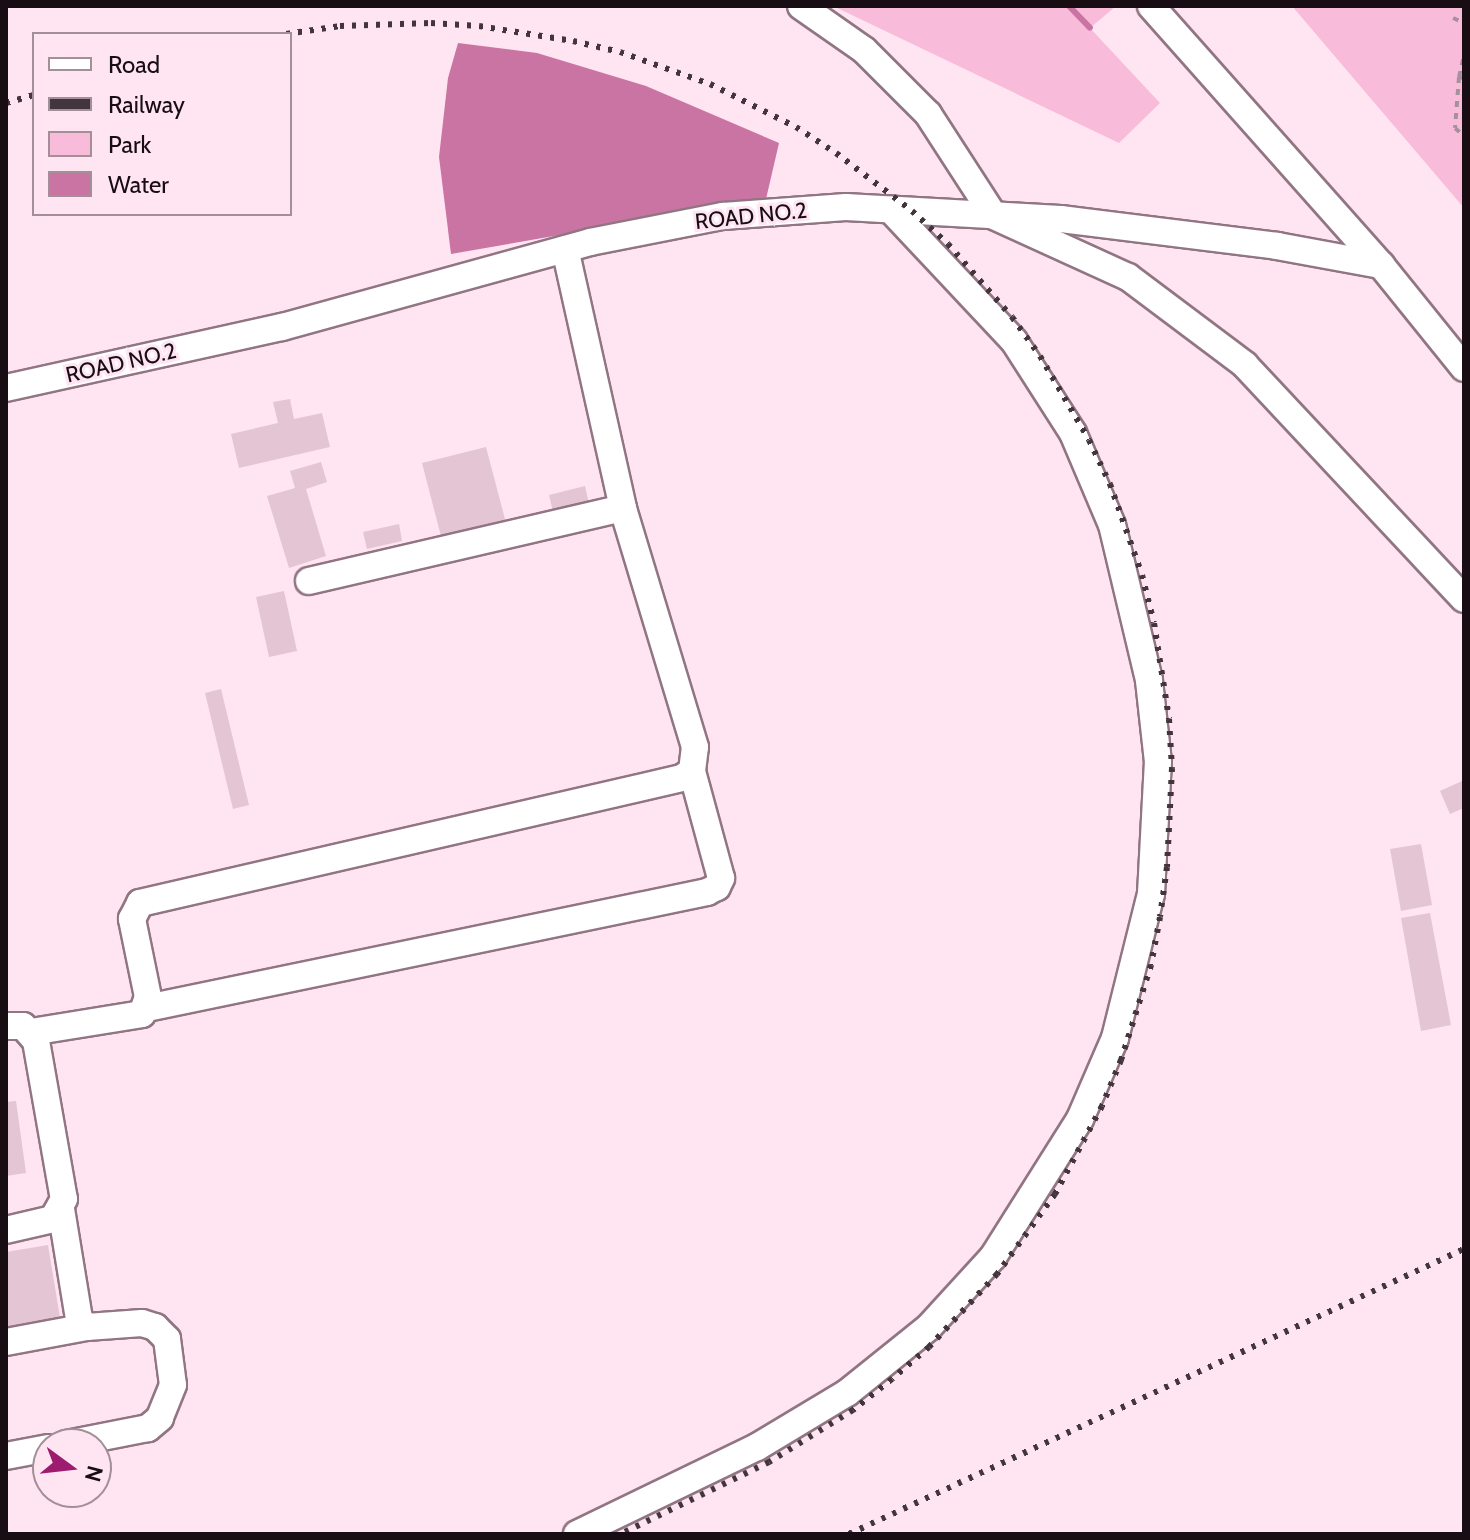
<!DOCTYPE html>
<html>
<head>
<meta charset="utf-8">
<style>
	body { margin:0 }
	#map { position:relative; width:1470px; height:1540px; overflow:hidden; background:#ffe5f1; font-family:Cabin,sans-serif }
	div>[style] { position:absolute }
	[style*='--x'] { left:calc(var(--x)*1px); top:calc(var(--y)*1px); width:calc(var(--w)*1px); rotate:calc(var(--a)*1deg) }
	.green>* { inset:0; background:#f9bbda }
	.water>* { inset:0; background:#ca74a3 }
	.stream>* { height:6px; margin:-3px; padding:0 3px; transform-origin:3px; border-radius:3px; background:#ca74a3 }
	.building>* { inset:0; background:#e4c5d4 }
	.path>* { height:4px; margin-top:-2px; transform-origin:0; background:repeating-linear-gradient(90deg,#a5919b 0 6px,transparent 0 12px) }
	.roads { filter:drop-shadow(2px 0 #917583) drop-shadow(-2px 0 #917583) drop-shadow(0 2px #917583) drop-shadow(0 -2px #917583) }
	.minor>* { height:26px; margin:-13px; padding:0 13px; transform-origin:13px; border-radius:13px; background:#fff }
	.rail>* { height:6px; margin-top:-3px; transform-origin:0; background:repeating-linear-gradient(90deg,#42353b 0 4px,transparent 0 12px) }
	span { translate:-50% -50%; white-space:nowrap; text-align:center; line-height:1.15; -webkit-text-stroke:6px #ffe5f1; paint-order:stroke }
	.street-label { font-size:22px; color:#170d12 }
	.frame { position:absolute; inset:0; border:8px solid #170d12; pointer-events:none }
	.legend { position:absolute; left:32px; top:32px; width:260px; height:184px; box-sizing:border-box; background:#ffe5f1; border:2px solid #a28f98; margin:0; padding:10px 14px; list-style:none; font-size:24px; color:#170d12 }
	.legend li { display:flex; align-items:center; gap:16px; height:40px }
	.legend b { width:40px; border:2px solid #a28f98 }
	.north { position:absolute; left:32px; top:1428px; width:80px; height:80px; box-sizing:border-box; background:#ffe5f1; border:2px solid #a28f98; border-radius:50%; rotate:105deg; font-size:22px; font-weight:700; line-height:32px; text-align:center; color:#170d12 }
	.north::after { content:''; display:block; margin:auto; width:28px; height:36px; background:#9d1c6f; clip-path:polygon(50% 0,100% 100%,50% 72%,0 100%) }
</style>
</head>
<body>
<div id="map">
	<div class="green">
		<i style="clip-path:polygon(833px 6px,1116px 6px,1090px 28px,1160px 103px,1119px 143px)"></i>
		<i style="clip-path:polygon(1292px 6px,1464px 6px,1464px 208px)"></i>
	</div>
	<div class="water">
		<i style="clip-path:polygon(458px 43px,537px 53px,646px 86px,779px 143px,766px 199px,451px 254px,439px 157px,448px 78px)"></i>
	</div>
	<div class="stream">
		<i style="--x:1069;--y:6;--w:30;--a:46"></i>
	</div>
	<div class="building">
		<i style="clip-path:polygon(290px 399px,294px 419px,322px 413px,330px 447px,239px 468px,231px 434px,278px 423px,273px 402px)"></i>
		<i style="clip-path:polygon(486px 447px,506px 523px,442px 540px,422px 463px)"></i>
		<i style="clip-path:polygon(321px 462px,327px 482px,306px 489px,326px 556px,289px 568px,267px 496px,295px 488px,290px 471px)"></i>
		<i style="clip-path:polygon(585px 486px,589px 504px,553px 512px,549px 495px)"></i>
		<i style="clip-path:polygon(399px 524px,402px 541px,367px 549px,363px 532px)"></i>
		<i style="clip-path:polygon(284px 591px,297px 651px,269px 657px,256px 597px)"></i>
		<i style="clip-path:polygon(221px 689px,249px 805px,233px 809px,205px 693px)"></i>
		<i style="clip-path:polygon(1462px 781px,1464px 808px,1450px 814px,1440px 791px)"></i>
		<i style="clip-path:polygon(1421px 844px,1432px 905px,1401px 911px,1390px 849px)"></i>
		<i style="clip-path:polygon(1430px 913px,1451px 1025px,1421px 1031px,1401px 918px)"></i>
		<i style="clip-path:polygon(16px 1101px,26px 1173px,6px 1176px,6px 1102px)"></i>
		<i style="clip-path:polygon(48px 1245px,61px 1324px,6px 1333px,6px 1252px)"></i>
	</div>
	<div class="path">
		<i style="--x:1453;--y:18;--w:12;--a:24"></i>
		<i style="--x:1459;--y:77;--w:23;--a:-77"></i>
		<i style="--x:1464;--y:78;--w:5;--a:-169"></i>
		<i style="--x:1459;--y:77;--w:51;--a:94.5"></i>
		<i style="--x:1455;--y:128;--w:12;--a:42"></i>
	</div>
	<div class="roads">
		<div class="minor">
			<i style="--x:801;--y:6;--w:77;--a:34.9"></i>
			<i style="--x:864;--y:50;--w:91;--a:45"></i>
			<i style="--x:928;--y:114;--w:121;--a:57.1"></i>
			<i style="--x:994;--y:216;--w:147;--a:24.5"></i>
			<i style="--x:1128;--y:277;--w:146;--a:36.9"></i>
			<i style="--x:1245;--y:365;--w:320;--a:46.9"></i>
			<i style="--x:1151;--y:6;--w:346;--a:48.4"></i>
			<i style="--x:1381;--y:265;--w:132;--a:51.1"></i>
			<i style="--x:6;--y:388;--w:283;--a:-12.5"></i>
			<i style="--x:282;--y:327;--w:320;--a:-15.4"></i>
			<i style="--x:590;--y:242;--w:136;--a:-11.1"></i>
			<i style="--x:723;--y:216;--w:123;--a:-4.2"></i>
			<i style="--x:846;--y:207;--w:215;--a:3.2"></i>
			<i style="--x:1061;--y:219;--w:218;--a:7.1"></i>
			<i style="--x:1277;--y:246;--w:106;--a:10.4"></i>
			<i style="--x:309;--y:581;--w:322;--a:-13.1"></i>
			<i style="--x:147;--y:1008;--w:572;--a:-11.7"></i>
			<i style="--x:707;--y:892;--w:11;--a:-27"></i>
			<i style="--x:717;--y:887;--w:10;--a:-66"></i>
			<i style="--x:721;--y:878;--w:111;--a:-105.2"></i>
			<i style="--x:6;--y:1026;--w:17;--a:0"></i>
			<i style="--x:23;--y:1026;--w:20;--a:49"></i>
			<i style="--x:36;--y:1041;--w:160;--a:80"></i>
			<i style="--x:64;--y:1199;--w:23;--a:119"></i>
			<i style="--x:53;--y:1219;--w:48;--a:166.8"></i>
			<i style="--x:31;--y:1032;--w:112;--a:-9.2"></i>
			<i style="--x:142;--y:1014;--w:18;--a:-71"></i>
			<i style="--x:148;--y:997;--w:80;--a:-101.6"></i>
			<i style="--x:132;--y:919;--w:18;--a:-63"></i>
			<i style="--x:140;--y:903;--w:556;--a:-12.99"></i>
			<i style="--x:682;--y:778;--w:12;--a:-35"></i>
			<i style="--x:692;--y:771;--w:24;--a:-83"></i>
			<i style="--x:695;--y:747;--w:250;--a:-106.8"></i>
			<i style="--x:623;--y:508;--w:265;--a:-102.6"></i>
			<i style="--x:61;--y:1209;--w:111;--a:80.7"></i>
			<i style="--x:79;--y:1319;--w:11;--a:45"></i>
			<i style="--x:87;--y:1327;--w:55;--a:-4.2"></i>
			<i style="--x:142;--y:1323;--w:14;--a:17"></i>
			<i style="--x:155;--y:1327;--w:17;--a:45"></i>
			<i style="--x:167;--y:1339;--w:46;--a:82.6"></i>
			<i style="--x:173;--y:1385;--w:35;--a:112"></i>
			<i style="--x:160;--y:1418;--w:16;--a:140"></i>
			<i style="--x:148;--y:1428;--w:83;--a:168.8"></i>
			<i style="--x:6;--y:1342;--w:82;--a:-10.5"></i>
			<i style="--x:6;--y:1456;--w:43;--a:-10.8"></i>
			<i style="--x:577;--y:1534;--w:200;--a:-25.8"></i>
			<i style="--x:757;--y:1447;--w:105;--a:-31"></i>
			<i style="--x:847;--y:1393;--w:105;--a:-38.8"></i>
			<i style="--x:929;--y:1327;--w:95;--a:-47.6"></i>
			<i style="--x:993;--y:1257;--w:163;--a:-57.8"></i>
			<i style="--x:1080;--y:1119;--w:88;--a:-66.6"></i>
			<i style="--x:1115;--y:1038;--w:148;--a:-76"></i>
			<i style="--x:1151;--y:894;--w:132;--a:-87"></i>
			<i style="--x:1158;--y:762;--w:82;--a:-96.3"></i>
			<i style="--x:1149;--y:680;--w:159;--a:-103.4"></i>
			<i style="--x:1112;--y:525;--w:100;--a:-113"></i>
			<i style="--x:1073;--y:433;--w:109;--a:-122.7"></i>
			<i style="--x:1014;--y:341;--w:180;--a:-133.2"></i>
		</div>
	</div>
	<div class="rail">
		<i style="--x:286;--y:34;--w:55;--a:-8.4"></i>
		<i style="--x:340;--y:26;--w:91;--a:-1.9"></i>
		<i style="--x:431;--y:23;--w:48;--a:3.6"></i>
		<i style="--x:479;--y:26;--w:95;--a:9.1"></i>
		<i style="--x:573;--y:41;--w:48;--a:13.2"></i>
		<i style="--x:620;--y:52;--w:96;--a:19.6"></i>
		<i style="--x:710;--y:84;--w:96;--a:26.6"></i>
		<i style="--x:796;--y:127;--w:48;--a:33"></i>
		<i style="--x:836;--y:153;--w:96;--a:37.3"></i>
		<i style="--x:912;--y:211;--w:49;--a:42.5"></i>
		<i style="--x:948;--y:244;--w:97;--a:48.8"></i>
		<i style="--x:1012;--y:317;--w:48;--a:54.3"></i>
		<i style="--x:1040;--y:356;--w:97;--a:59.7"></i>
		<i style="--x:1089;--y:440;--w:49;--a:64.5"></i>
		<i style="--x:1110;--y:484;--w:96;--a:70.6"></i>
		<i style="--x:1142;--y:575;--w:49;--a:76"></i>
		<i style="--x:1154;--y:623;--w:97;--a:81.1"></i>
		<i style="--x:1169;--y:719;--w:49;--a:86.5"></i>
		<i style="--x:1172;--y:768;--w:99;--a:92.9"></i>
		<i style="--x:1167;--y:867;--w:50;--a:98"></i>
		<i style="--x:1160;--y:917;--w:49;--a:100.6"></i>
		<i style="--x:1151;--y:965;--w:100;--a:107.5"></i>
		<i style="--x:1121;--y:1060;--w:50;--a:112.4"></i>
		<i style="--x:1102;--y:1106;--w:100;--a:118.1"></i>
		<i style="--x:1055;--y:1194;--w:99;--a:125.9"></i>
		<i style="--x:997;--y:1274;--w:100;--a:133"></i>
		<i style="--x:929;--y:1347;--w:49;--a:139.1"></i>
		<i style="--x:892;--y:1379;--w:50;--a:141.5"></i>
		<i style="--x:853;--y:1410;--w:99;--a:148.2"></i>
		<i style="--x:769;--y:1462;--w:165;--a:154.1"></i>
		<i style="--x:6;--y:103;--w:29;--a:-16"></i>
		<i style="--x:849;--y:1534;--w:678;--a:-24.86"></i>
	</div>
	<div class="street-label">
		<span style="left:751px;top:216px;rotate:-6deg">ROAD NO.2</span>
		<span style="left:121px;top:363px;rotate:-13deg">ROAD NO.2</span>
	</div>
	<div class="frame"></div>
	<ul class="legend">
	<li><b style="height:10px;background:#fff"></b>Road</li>
	<li><b style="height:10px;background:#42353b"></b>Railway</li>
	<li><b style="height:22px;background:#f9bbda"></b>Park</li>
	<li><b style="height:22px;background:#ca74a3"></b>Water</li>
	</ul>
	<div class="north">N</div>
</div>
</body>
</html>
